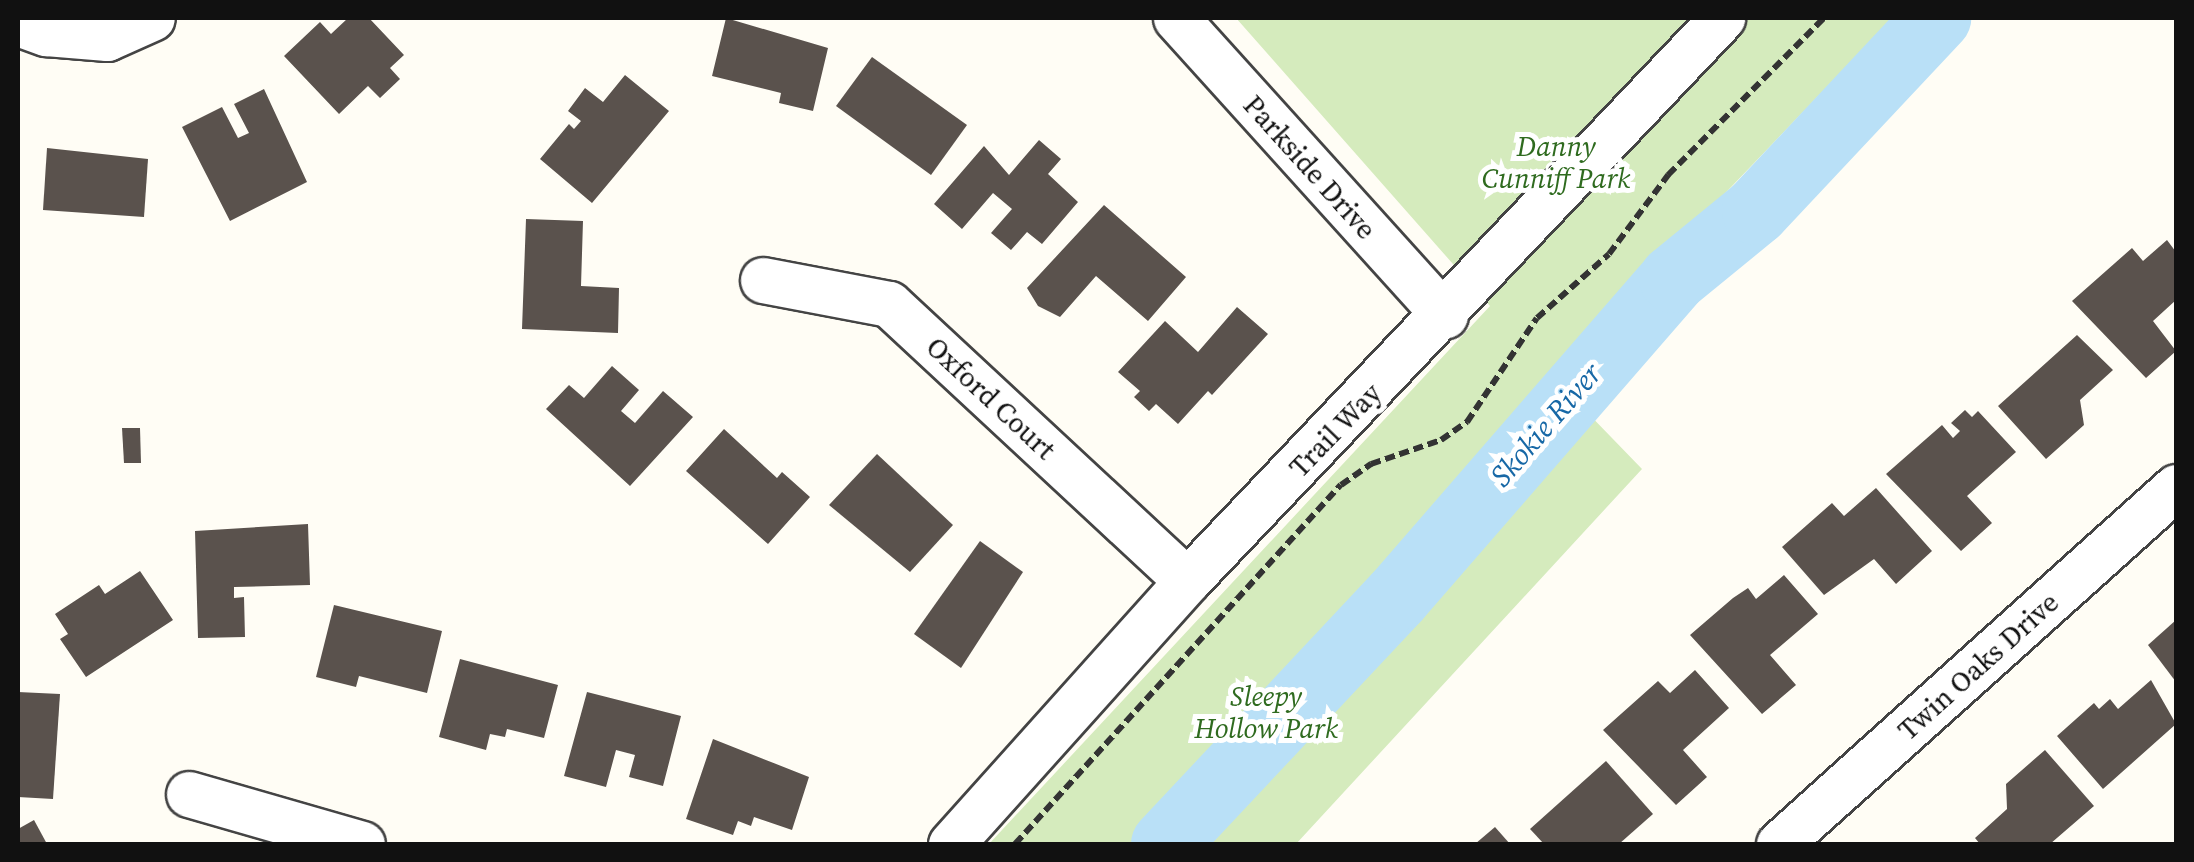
<!DOCTYPE html>
<html>
<head>
<meta charset="utf-8">
<style>
	body { margin:0 }
	#map { position:relative; width:2194px; height:862px; overflow:hidden; background:#fffdf5; font-family:"Source Serif 4",serif }
	div>[style] { position:absolute }
	[style*='--x'] { left:calc(var(--x)*1px); top:calc(var(--y)*1px); width:calc(var(--w)*1px); rotate:calc(var(--a)*1deg) }
	.green>* { inset:0; background:#d5ebbd }
	.river>* { height:68px; margin:-34px; padding:0 34px; transform-origin:34px; border-radius:34px; background:#b9e0f7 }
	.building>* { inset:0; background:#5a524d }
	.path>* { height:6px; margin-top:-3px; transform-origin:0; background:repeating-linear-gradient(90deg,#333 0 10px,transparent 0 15px) }
	.roads { filter:drop-shadow(2px 0 #444) drop-shadow(-2px 0 #444) drop-shadow(0 2px #444) drop-shadow(0 -2px #444) }
	.minor>* { height:45px; margin:-22.5px; padding:0 22.5px; transform-origin:22.5px; border-radius:22.5px; background:#fff }
	span { translate:-50% -50%; white-space:nowrap; text-align:center; line-height:1.15; -webkit-text-stroke:10px #fff; paint-order:stroke }
	.park-label { font-size:28px; color:#2f6b1f; font-style:italic }
	.street-label { font-size:28px; color:#111 }
	.water-label { font-size:30px; color:#1768a6; font-style:italic }
	.frame { position:absolute; inset:0; border:20px solid #111; pointer-events:none }
</style>
</head>
<body>
<div id="map">
	<div class="green">
		<i style="clip-path:polygon(1236px 18px,1893px 18px,1551px 375px,1642px 469px,1296px 844px,989px 844px,1490px 306px)"></i>
	</div>
	<div class="river">
		<i style="--x:1165;--y:844;--w:339;--a:-46.8"></i>
		<i style="--x:1397;--y:597;--w:421;--a:-49"></i>
		<i style="--x:1673;--y:279;--w:107;--a:-39.3"></i>
		<i style="--x:1756;--y:211;--w:265;--a:-46.8"></i>
	</div>
	<div class="building">
		<i style="clip-path:polygon(348px 18px,369px 18px,404px 55px,390px 68px,400px 79px,380px 98px,368px 86px,339px 114px,284px 56px,320px 22px,331px 34px)"></i>
		<i style="clip-path:polygon(726px 18px,828px 48px,813px 111px,779px 103px,781px 93px,712px 76px)"></i>
		<i style="clip-path:polygon(872px 57px,967px 125px,931px 175px,836px 106px)"></i>
		<i style="clip-path:polygon(625px 75px,669px 111px,592px 203px,540px 159px,569px 124px,574px 129px,581px 121px,568px 111px,585px 88px,603px 102px)"></i>
		<i style="clip-path:polygon(264px 89px,307px 182px,230px 221px,182px 127px,222px 107px,238px 138px,249px 133px,234px 104px)"></i>
		<i style="clip-path:polygon(1039px 140px,1061px 159px,1048px 174px,1078px 202px,1042px 244px,1027px 232px,1011px 250px,991px 233px,1012px 209px,993px 193px,962px 229px,934px 204px,984px 146px,1009px 175px)"></i>
		<i style="clip-path:polygon(47px 148px,148px 159px,144px 217px,43px 210px)"></i>
		<i style="clip-path:polygon(1104px 205px,1186px 277px,1148px 321px,1096px 276px,1060px 317px,1038px 306px,1027px 288px)"></i>
		<i style="clip-path:polygon(526px 219px,583px 221px,581px 286px,619px 288px,618px 333px,522px 329px)"></i>
		<i style="clip-path:polygon(2167px 240px,2176px 252px,2176px 300px,2153px 321px,2176px 351px,2146px 378px,2072px 301px,2132px 248px,2143px 261px)"></i>
		<i style="clip-path:polygon(1237px 307px,1268px 334px,1212px 395px,1208px 391px,1178px 424px,1156px 404px,1149px 411px,1134px 397px,1140px 391px,1118px 372px,1165px 321px,1198px 352px)"></i>
		<i style="clip-path:polygon(2077px 335px,2113px 370px,2080px 400px,2084px 425px,2046px 459px,1998px 406px)"></i>
		<i style="clip-path:polygon(612px 366px,639px 390px,621px 411px,635px 423px,663px 391px,693px 417px,630px 486px,546px 409px,569px 385px,584px 398px)"></i>
		<i style="clip-path:polygon(1965px 410px,1972px 417px,1978px 411px,2016px 452px,1967px 496px,1992px 523px,1961px 551px,1886px 474px,1942px 425px,1953px 438px,1960px 431px,1951px 423px)"></i>
		<i style="clip-path:polygon(122px 428px,140px 428px,141px 463px,124px 463px)"></i>
		<i style="clip-path:polygon(724px 429px,777px 478px,782px 472px,810px 497px,768px 544px,686px 471px)"></i>
		<i style="clip-path:polygon(877px 454px,953px 525px,910px 572px,829px 505px)"></i>
		<i style="clip-path:polygon(1876px 488px,1932px 551px,1896px 584px,1874px 559px,1824px 595px,1782px 547px,1832px 503px,1844px 516px)"></i>
		<i style="clip-path:polygon(308px 524px,310px 585px,234px 587px,234px 598px,244px 597px,245px 637px,198px 638px,195px 531px)"></i>
		<i style="clip-path:polygon(980px 541px,1023px 572px,961px 668px,914px 634px)"></i>
		<i style="clip-path:polygon(140px 571px,173px 620px,86px 677px,60px 639px,68px 634px,55px 614px,99px 585px,105px 594px)"></i>
		<i style="clip-path:polygon(1784px 575px,1818px 614px,1770px 655px,1796px 685px,1762px 714px,1690px 635px,1733px 598px,1748px 588px,1756px 599px)"></i>
		<i style="clip-path:polygon(334px 605px,442px 631px,427px 693px,359px 676px,356px 687px,316px 677px)"></i>
		<i style="clip-path:polygon(2176px 620px,2176px 682px,2148px 645px)"></i>
		<i style="clip-path:polygon(460px 659px,558px 685px,544px 738px,507px 729px,505px 737px,490px 734px,486px 750px,439px 737px)"></i>
		<i style="clip-path:polygon(1695px 670px,1729px 708px,1683px 750px,1707px 777px,1676px 805px,1603px 730px,1658px 681px,1670px 693px)"></i>
		<i style="clip-path:polygon(2151px 680px,2176px 724px,2103px 789px,2057px 736px,2094px 703px,2099px 709px,2110px 699px,2118px 709px)"></i>
		<i style="clip-path:polygon(18px 692px,60px 694px,53px 799px,18px 797px)"></i>
		<i style="clip-path:polygon(587px 692px,681px 716px,663px 786px,629px 777px,635px 755px,616px 750px,606px 787px,564px 776px)"></i>
		<i style="clip-path:polygon(713px 739px,809px 777px,792px 830px,754px 817px,751px 826px,738px 821px,733px 835px,686px 819px)"></i>
		<i style="clip-path:polygon(2045px 750px,2094px 806px,2050px 844px,1980px 844px,1975px 838px,2007px 809px,2006px 784px)"></i>
		<i style="clip-path:polygon(1606px 761px,1653px 814px,1619px 844px,1544px 844px,1530px 829px)"></i>
		<i style="clip-path:polygon(34px 820px,47px 844px,18px 844px,18px 829px)"></i>
		<i style="clip-path:polygon(1495px 827px,1510px 844px,1475px 844px)"></i>
	</div>
	<div class="path">
		<i style="--x:1015;--y:844;--w:485;--a:-47.8"></i>
		<i style="--x:1341;--y:485;--w:37;--a:-35"></i>
		<i style="--x:1371;--y:464;--w:74;--a:-18.9"></i>
		<i style="--x:1441;--y:440;--w:32;--a:-35"></i>
		<i style="--x:1467;--y:422;--w:125;--a:-56.1"></i>
		<i style="--x:1537;--y:318;--w:96;--a:-41.6"></i>
		<i style="--x:1609;--y:254;--w:99;--a:-53.2"></i>
		<i style="--x:1668;--y:175;--w:221;--a:-45.2"></i>
	</div>
	<div class="roads">
		<div class="minor">
			<i style="--x:1176;--y:18;--w:401;--a:47.9"></i>
			<i style="--x:18;--y:23;--w:30;--a:20"></i>
			<i style="--x:46;--y:33;--w:61;--a:4.7"></i>
			<i style="--x:107;--y:38;--w:49;--a:-24"></i>
			<i style="--x:763;--y:280;--w:128;--a:10.8"></i>
			<i style="--x:889;--y:304;--w:407;--a:42.9"></i>
			<i style="--x:189;--y:794;--w:180;--a:16.1"></i>
			<i style="--x:951;--y:844;--w:353;--a:-48.1"></i>
			<i style="--x:1187;--y:581;--w:777;--a:-46.46"></i>
			<i style="--x:1779;--y:844;--w:534;--a:-41.96"></i>
		</div>
	</div>
	<div class="park-label">
		<span style="left:1556px;top:162px">Danny<br>Cunniff Park</span>
		<span style="left:1266px;top:712px">Sleepy<br>Hollow Park</span>
	</div>
	<div class="street-label">
		<span style="left:1310px;top:167px;rotate:48deg">Parkside Drive</span>
		<span style="left:991px;top:398px;rotate:43deg">Oxford Court</span>
		<span style="left:1335px;top:430px;rotate:-46deg">Trail Way</span>
		<span style="left:1978px;top:666px;rotate:-42deg">Twin Oaks Drive</span>
	</div>
	<div class="water-label">
		<span style="left:1546px;top:425px;rotate:-49deg">Skokie River</span>
	</div>
	<div class="frame"></div>
</div>
</body>
</html>
